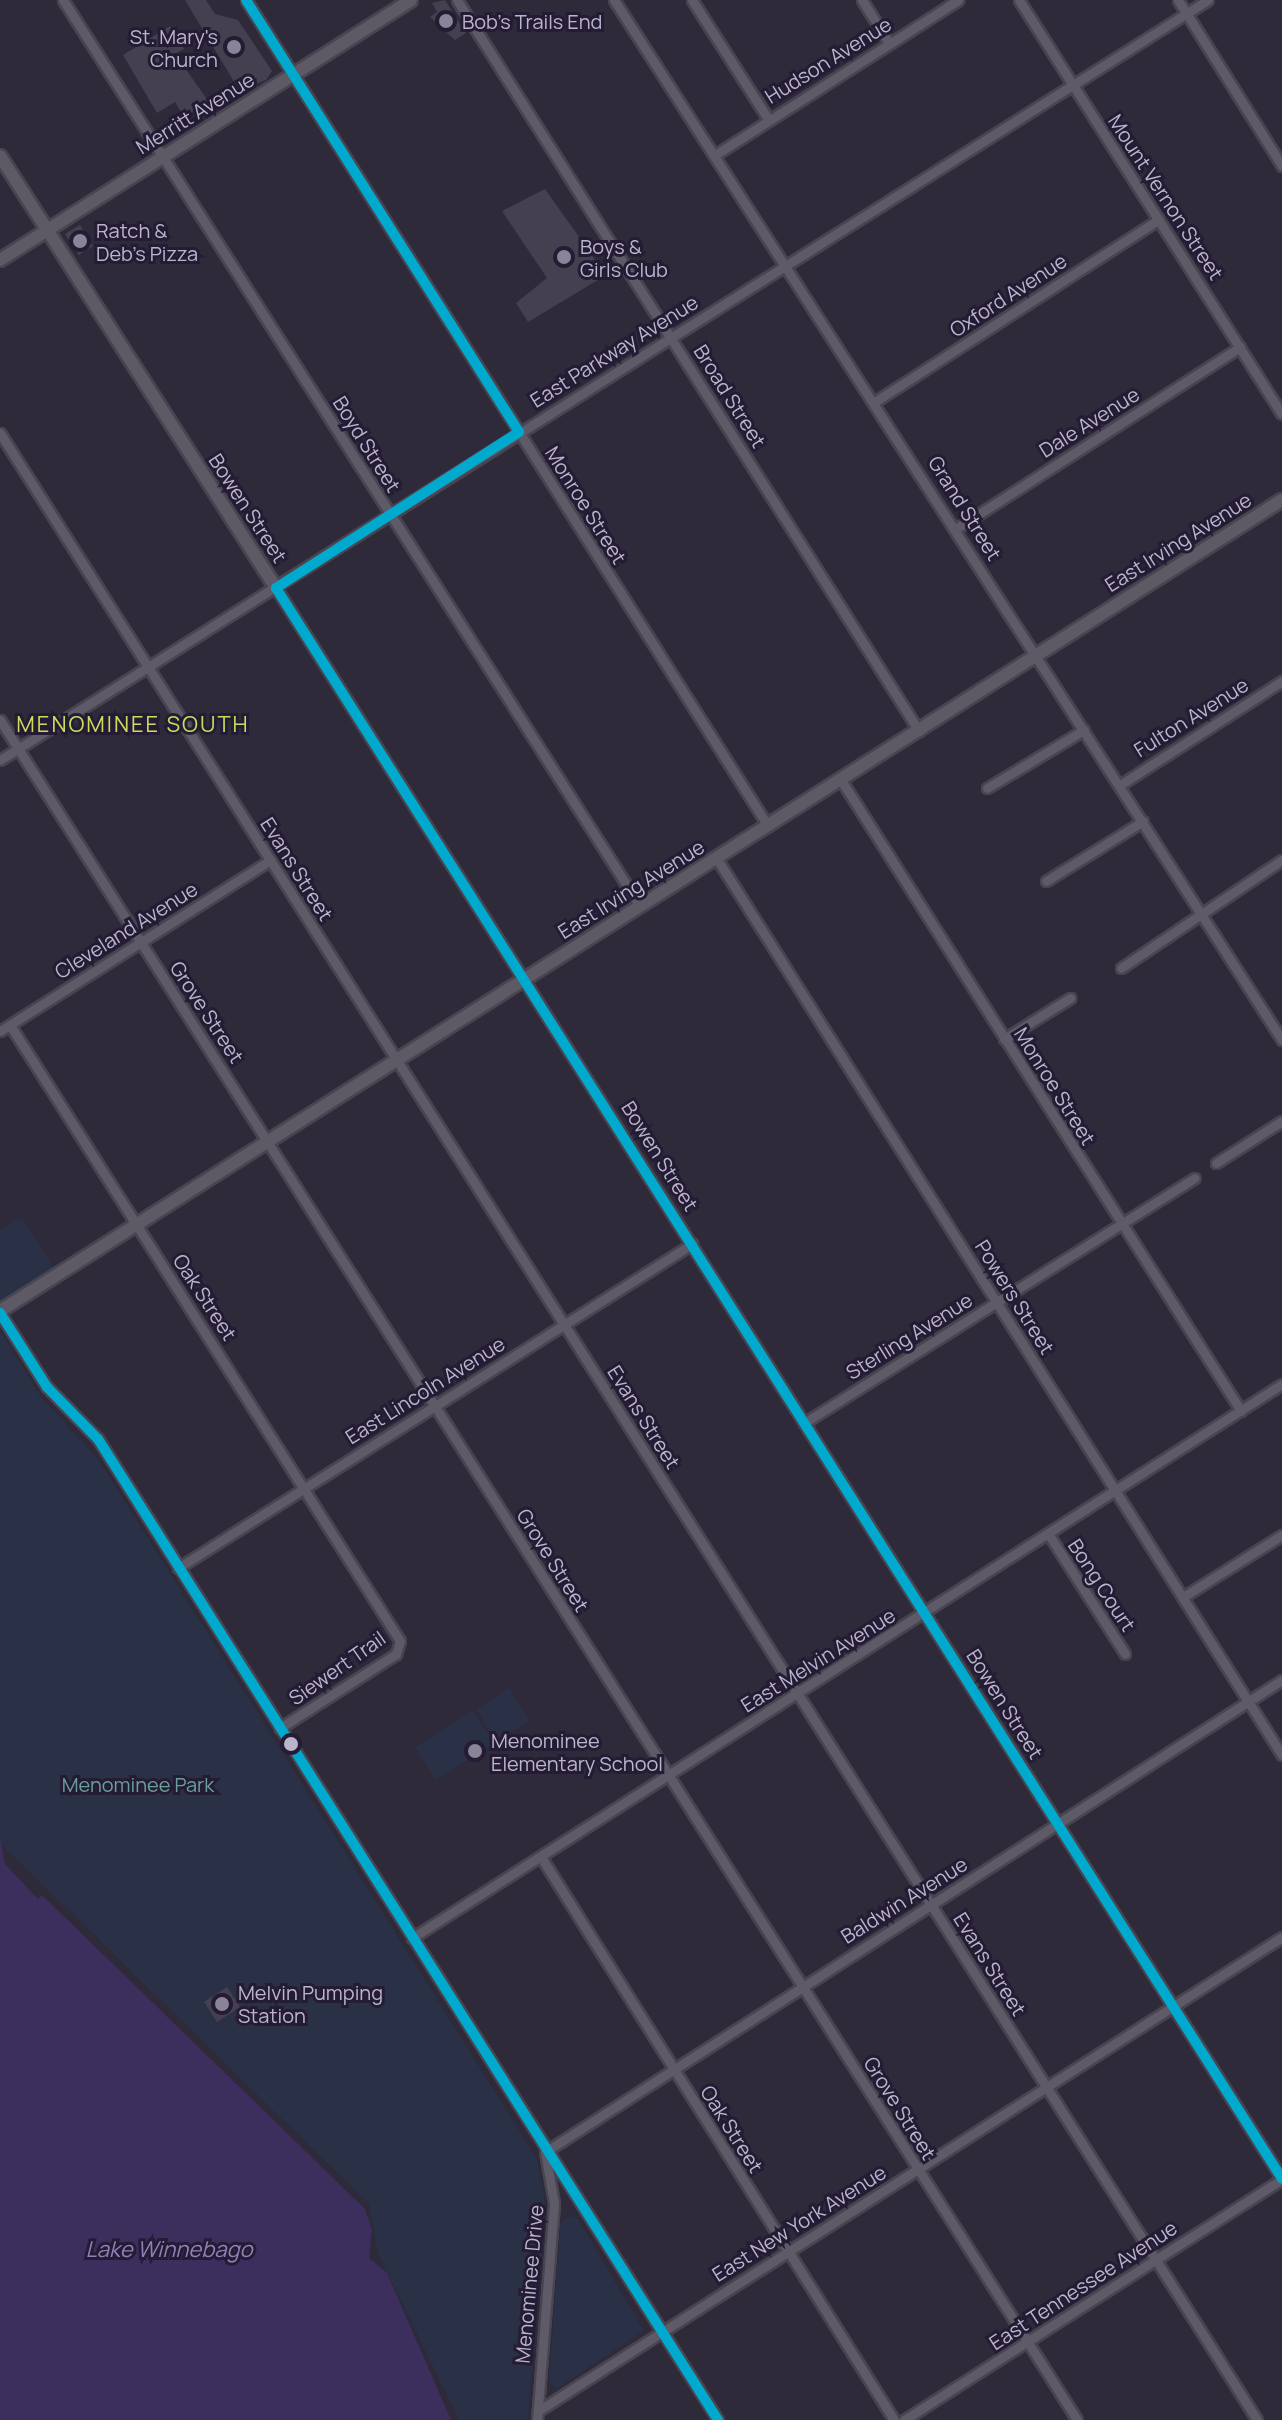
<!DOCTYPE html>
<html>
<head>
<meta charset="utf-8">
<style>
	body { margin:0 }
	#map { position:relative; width:1282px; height:2420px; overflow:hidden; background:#2e2a3a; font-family:Manrope,sans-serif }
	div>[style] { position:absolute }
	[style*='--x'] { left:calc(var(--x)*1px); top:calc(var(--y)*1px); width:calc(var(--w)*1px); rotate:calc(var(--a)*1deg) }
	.green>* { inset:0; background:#2a3045 }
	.water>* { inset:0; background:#3c2e5d }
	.building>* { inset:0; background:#44404f }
	.roads { filter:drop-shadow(2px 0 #484551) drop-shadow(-2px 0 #484551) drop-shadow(0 2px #484551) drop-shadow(0 -2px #484551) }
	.street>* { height:9px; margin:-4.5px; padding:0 4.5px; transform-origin:4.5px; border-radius:4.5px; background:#5e5a67 }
	.secondary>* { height:12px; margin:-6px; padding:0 6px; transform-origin:6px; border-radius:6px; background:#5d5965 }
	.bus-1>* { height:10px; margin:-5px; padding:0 5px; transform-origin:5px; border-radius:5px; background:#00a9ce }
	.dots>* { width:22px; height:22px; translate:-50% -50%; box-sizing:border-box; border:4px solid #241c35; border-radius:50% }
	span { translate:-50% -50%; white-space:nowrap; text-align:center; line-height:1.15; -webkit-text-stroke:6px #241c35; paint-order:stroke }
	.poi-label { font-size:20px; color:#bbb4cb }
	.left { translate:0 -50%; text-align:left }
	.right { translate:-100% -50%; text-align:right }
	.street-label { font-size:20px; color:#bbb4cb }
	.park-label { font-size:20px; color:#699e9a }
	.neighbourhood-label { font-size:22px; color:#cbdc5d; letter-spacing:2px }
	.water-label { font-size:22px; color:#9080b8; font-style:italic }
</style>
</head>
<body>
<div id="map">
	<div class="green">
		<i style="clip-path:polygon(22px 1217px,58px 1275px,0 1311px,0 1230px)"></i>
		<i style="clip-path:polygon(0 1330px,41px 1397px,100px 1462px,537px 2159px,545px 2200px,528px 2420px,459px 2420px,378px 2253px,369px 2204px,0 1843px)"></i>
		<i style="clip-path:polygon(509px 1688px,530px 1721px,496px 1742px,476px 1709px)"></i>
		<i style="clip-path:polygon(473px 1711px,494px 1744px,436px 1780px,415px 1747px)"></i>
		<i style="clip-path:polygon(569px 2216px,578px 2219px,644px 2331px,557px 2389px,549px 2381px,560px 2225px)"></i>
	</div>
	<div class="water">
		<i style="clip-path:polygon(0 1837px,5px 1864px,38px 1899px,42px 1895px,365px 2209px,372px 2229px,369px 2258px,387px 2273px,451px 2420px,0 2420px)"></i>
	</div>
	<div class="building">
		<i style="clip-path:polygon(185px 0,206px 0,215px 14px,238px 20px,272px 71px,266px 80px,239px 90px)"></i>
		<i style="clip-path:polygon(445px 0,466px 33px,455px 40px,430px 17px,437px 12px,432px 3px)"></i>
		<i style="clip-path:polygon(170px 26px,184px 49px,175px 54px,209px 102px,184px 117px,175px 102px,157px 113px,123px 55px)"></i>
		<i style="clip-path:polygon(545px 189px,606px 275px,528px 322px,516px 303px,547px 278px,502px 211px)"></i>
		<i style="clip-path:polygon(80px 225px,93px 246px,79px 255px,65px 234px)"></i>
		<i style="clip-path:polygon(227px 1987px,240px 2007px,217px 2022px,204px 2002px)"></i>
	</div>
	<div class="roads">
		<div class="street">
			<i style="--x:63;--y:0;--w:1074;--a:57.51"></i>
			<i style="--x:246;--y:0;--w:977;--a:57.71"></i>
			<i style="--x:457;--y:0;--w:865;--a:57.71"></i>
			<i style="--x:614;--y:0;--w:1236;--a:57.29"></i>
			<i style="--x:692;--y:0;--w:141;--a:57.4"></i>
			<i style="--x:862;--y:0;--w:51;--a:57.9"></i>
			<i style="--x:1019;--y:0;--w:490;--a:57.6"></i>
			<i style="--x:1178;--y:0;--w:196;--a:57.9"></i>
			<i style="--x:718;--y:153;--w:285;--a:-32.5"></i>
			<i style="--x:876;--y:401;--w:336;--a:-32.7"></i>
			<i style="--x:0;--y:433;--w:2351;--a:57.68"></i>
			<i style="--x:957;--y:528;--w:336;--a:-32.6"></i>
			<i style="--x:276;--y:588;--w:1882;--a:57.69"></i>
			<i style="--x:0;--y:720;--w:2012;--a:57.64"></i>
			<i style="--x:0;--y:760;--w:1427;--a:-32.18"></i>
			<i style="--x:841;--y:780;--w:747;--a:57.63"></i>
			<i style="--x:1120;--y:785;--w:193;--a:-32.7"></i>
			<i style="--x:987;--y:788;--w:113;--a:-30.9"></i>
			<i style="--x:717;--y:859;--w:1059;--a:57.77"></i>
			<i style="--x:1046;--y:881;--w:114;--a:-31.7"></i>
			<i style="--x:1121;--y:968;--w:194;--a:-33.9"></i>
			<i style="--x:10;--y:1025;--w:729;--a:57.66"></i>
			<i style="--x:400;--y:1641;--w:14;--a:107"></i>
			<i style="--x:396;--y:1654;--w:138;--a:147.5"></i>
			<i style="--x:0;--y:1031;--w:320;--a:-32.3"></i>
			<i style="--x:1004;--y:1039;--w:78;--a:-31.8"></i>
			<i style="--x:1216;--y:1163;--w:78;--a:-32.5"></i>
			<i style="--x:0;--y:1313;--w:88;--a:57.6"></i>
			<i style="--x:47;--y:1387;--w:73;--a:45.6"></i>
			<i style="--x:98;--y:1439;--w:1161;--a:57.71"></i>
			<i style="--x:804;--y:1423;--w:461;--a:-32.1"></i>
			<i style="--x:1049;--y:1535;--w:141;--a:57.4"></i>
			<i style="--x:178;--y:1568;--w:608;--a:-32.23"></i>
			<i style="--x:1183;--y:1597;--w:117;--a:-32.1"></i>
			<i style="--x:541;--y:1857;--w:665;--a:57.91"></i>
			<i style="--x:412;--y:1938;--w:1031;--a:-32.49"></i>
			<i style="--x:538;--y:2411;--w:882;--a:-32.5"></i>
			<i style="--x:537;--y:2420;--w:218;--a:-85.5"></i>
			<i style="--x:554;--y:2203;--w:52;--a:-100"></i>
			<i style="--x:545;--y:2152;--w:875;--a:-32.64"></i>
			<i style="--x:904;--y:2420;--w:448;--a:-32.5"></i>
		</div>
		<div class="secondary">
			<i style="--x:0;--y:156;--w:513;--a:57.43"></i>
			<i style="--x:0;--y:260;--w:486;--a:-32.3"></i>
			<i style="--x:0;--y:1311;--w:1517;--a:-32.32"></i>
		</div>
	</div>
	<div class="bus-1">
		<i style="--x:246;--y:0;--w:511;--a:57.71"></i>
		<i style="--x:519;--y:432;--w:289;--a:147.3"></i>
		<i style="--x:276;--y:588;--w:1882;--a:57.69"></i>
		<i style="--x:0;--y:1313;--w:88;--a:57.6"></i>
		<i style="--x:47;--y:1387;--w:73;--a:45.6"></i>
		<i style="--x:98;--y:1439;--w:1161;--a:57.71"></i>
	</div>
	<div class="dots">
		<i style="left:446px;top:21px;background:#8a8498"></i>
		<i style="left:234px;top:47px;background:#8a8498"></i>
		<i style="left:80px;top:241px;background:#8a8498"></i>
		<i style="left:564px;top:257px;background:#8a8498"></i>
		<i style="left:291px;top:1744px;background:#bbb4cb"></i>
		<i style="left:475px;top:1751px;background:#8a8498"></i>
		<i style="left:222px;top:2004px;background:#8a8498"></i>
	</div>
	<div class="poi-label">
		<span class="left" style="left:462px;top:21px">Bob's Trails End</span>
		<span class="right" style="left:218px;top:48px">St. Mary's<br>Church</span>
		<span class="left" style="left:96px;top:242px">Ratch &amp;<br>Deb's Pizza</span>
		<span class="left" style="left:580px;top:258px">Boys &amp;<br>Girls Club</span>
		<span class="left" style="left:491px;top:1752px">Menominee<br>Elementary School</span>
		<span class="left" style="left:238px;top:2004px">Melvin Pumping<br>Station</span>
	</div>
	<div class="street-label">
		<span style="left:828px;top:60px;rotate:-32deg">Hudson Avenue</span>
		<span style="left:195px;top:113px;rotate:-32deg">Merritt Avenue</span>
		<span style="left:1166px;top:197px;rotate:57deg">Mount Vernon Street</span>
		<span style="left:1008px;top:295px;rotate:-33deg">Oxford Avenue</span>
		<span style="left:614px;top:351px;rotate:-32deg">East Parkway Avenue</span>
		<span style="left:730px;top:396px;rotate:58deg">Broad Street</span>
		<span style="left:1089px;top:422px;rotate:-32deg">Dale Avenue</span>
		<span style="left:367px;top:444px;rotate:58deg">Boyd Street</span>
		<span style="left:586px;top:505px;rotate:58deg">Monroe Street</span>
		<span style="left:248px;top:508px;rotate:57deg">Bowen Street</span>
		<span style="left:965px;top:508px;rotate:58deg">Grand Street</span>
		<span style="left:1178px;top:542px;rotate:-32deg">East Irving Avenue</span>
		<span style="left:1191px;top:717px;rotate:-32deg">Fulton Avenue</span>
		<span style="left:297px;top:869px;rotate:58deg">Evans Street</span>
		<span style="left:631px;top:889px;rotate:-32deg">East Irving Avenue</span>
		<span style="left:126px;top:930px;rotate:-32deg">Cleveland Avenue</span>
		<span style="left:207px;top:1012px;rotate:57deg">Grove Street</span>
		<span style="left:1055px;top:1086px;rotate:58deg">Monroe Street</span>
		<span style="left:660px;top:1156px;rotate:58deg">Bowen Street</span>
		<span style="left:205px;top:1297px;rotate:57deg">Oak Street</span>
		<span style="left:1015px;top:1297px;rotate:58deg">Powers Street</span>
		<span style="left:909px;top:1336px;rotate:-32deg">Sterling Avenue</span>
		<span style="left:425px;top:1390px;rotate:-32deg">East Lincoln Avenue</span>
		<span style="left:644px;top:1417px;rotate:58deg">Evans Street</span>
		<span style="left:553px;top:1560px;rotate:58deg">Grove Street</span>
		<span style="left:1102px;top:1585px;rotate:57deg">Bong Court</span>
		<span style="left:818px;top:1660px;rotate:-32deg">East Melvin Avenue</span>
		<span style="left:337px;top:1668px;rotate:-35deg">Siewert Trail</span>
		<span style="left:1005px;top:1704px;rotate:58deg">Bowen Street</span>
		<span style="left:904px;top:1900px;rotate:-32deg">Baldwin Avenue</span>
		<span style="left:990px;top:1964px;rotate:58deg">Evans Street</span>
		<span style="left:900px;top:2108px;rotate:58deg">Grove Street</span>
		<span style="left:732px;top:2129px;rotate:58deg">Oak Street</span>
		<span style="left:799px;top:2223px;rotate:-32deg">East New York Avenue</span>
		<span style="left:529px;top:2284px;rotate:-85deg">Menominee Drive</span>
		<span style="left:1083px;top:2285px;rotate:-33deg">East Tennessee Avenue</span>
	</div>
	<div class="park-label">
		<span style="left:138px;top:1784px">Menominee Park</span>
	</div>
	<div class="neighbourhood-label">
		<span style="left:133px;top:725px">MENOMINEE SOUTH</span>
	</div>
	<div class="water-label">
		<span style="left:169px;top:2250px">Lake Winnebago</span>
	</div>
</div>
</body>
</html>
